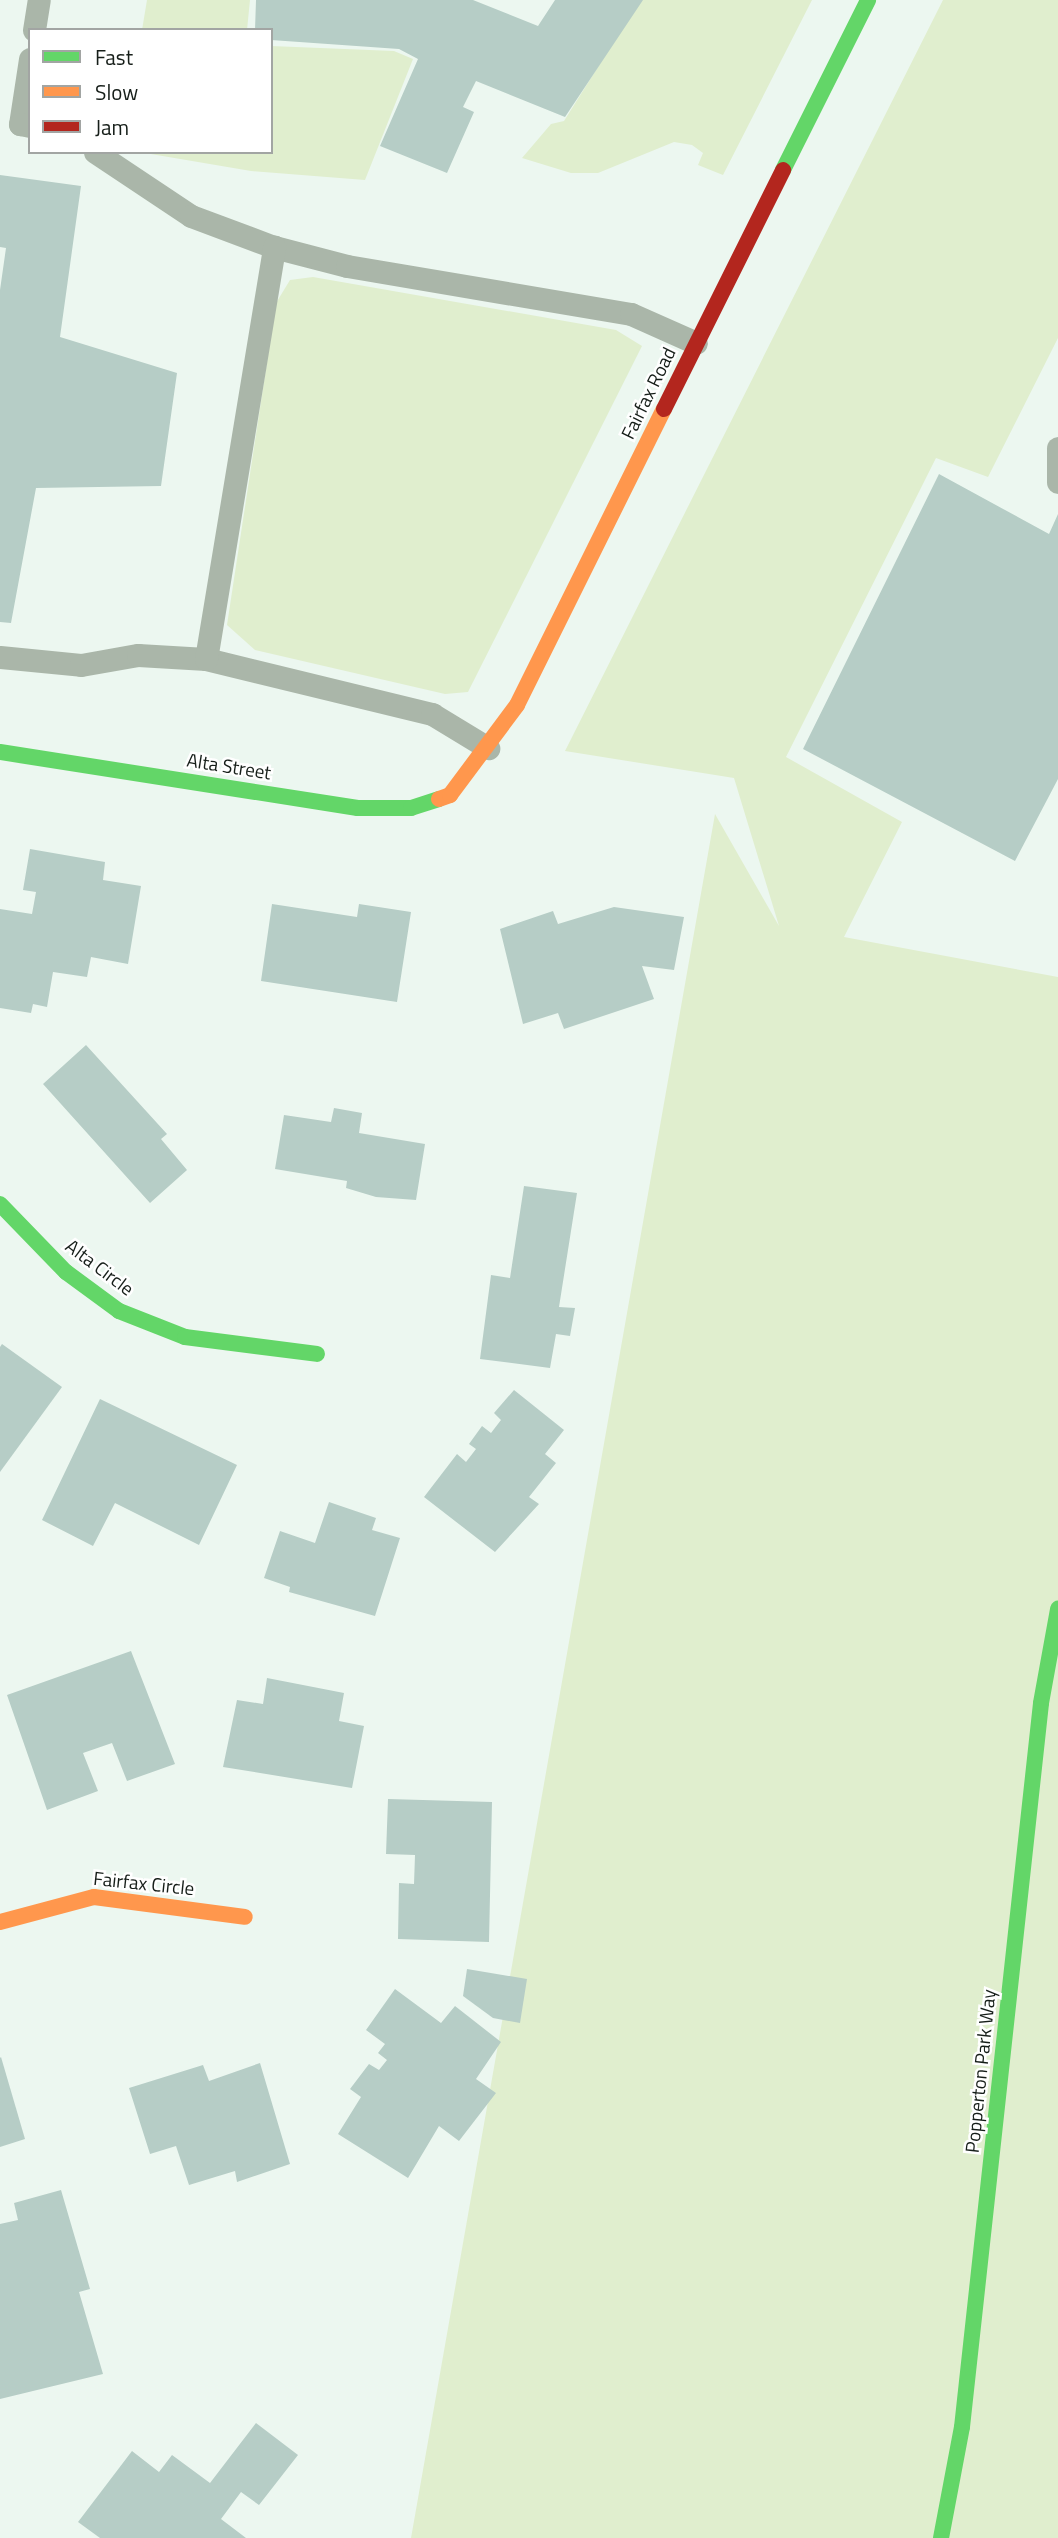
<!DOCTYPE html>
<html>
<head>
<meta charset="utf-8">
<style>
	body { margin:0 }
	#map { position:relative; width:1058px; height:2538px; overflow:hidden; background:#ecf7f0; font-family:"Titillium Web",sans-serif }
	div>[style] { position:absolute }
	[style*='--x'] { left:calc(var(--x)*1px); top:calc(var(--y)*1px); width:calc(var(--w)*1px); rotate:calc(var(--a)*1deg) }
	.green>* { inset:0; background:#e0eece }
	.building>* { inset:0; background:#b6cdc6 }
	.lane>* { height:23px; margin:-11.5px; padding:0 11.5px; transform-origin:11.5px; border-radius:11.5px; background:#aab6a9 }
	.fast>* { height:16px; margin:-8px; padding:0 8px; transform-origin:8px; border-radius:8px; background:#63d668 }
	.slow>* { height:16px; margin:-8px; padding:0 8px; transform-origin:8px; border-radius:8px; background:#ff974d }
	.jam>* { height:16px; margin:-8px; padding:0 8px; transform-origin:8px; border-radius:8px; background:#b3261e }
	span { translate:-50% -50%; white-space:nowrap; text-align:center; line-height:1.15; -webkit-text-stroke:5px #fff; paint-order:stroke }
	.street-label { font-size:19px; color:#161e19 }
	.legend { position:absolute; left:28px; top:28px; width:245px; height:126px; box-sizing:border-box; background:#fff; border:2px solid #a2a5a3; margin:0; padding:9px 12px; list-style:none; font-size:21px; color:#161e19 }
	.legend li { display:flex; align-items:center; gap:14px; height:35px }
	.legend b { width:35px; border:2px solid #a2a5a3 }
</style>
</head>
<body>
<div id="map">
	<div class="green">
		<i style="clip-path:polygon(147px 0,250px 0,247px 30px,142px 30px)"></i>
		<i style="clip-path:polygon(640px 0,812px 0,723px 175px,698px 165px,703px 153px,692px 145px,674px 142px,598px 173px,571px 173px,522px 158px,551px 124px,564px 121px)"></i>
		<i style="clip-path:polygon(943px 0,1058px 0,1058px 338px,988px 477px,936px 458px,786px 757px,902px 822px,844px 937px,1058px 977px,1058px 2538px,411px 2538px,715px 814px,779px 926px,734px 778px,565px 751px)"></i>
		<i style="clip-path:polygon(271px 46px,394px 51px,413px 59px,365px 180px,251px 171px,139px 152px,271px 152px)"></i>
		<i style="clip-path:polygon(313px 277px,616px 330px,642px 346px,468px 692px,445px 694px,255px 650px,227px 625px,276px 303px,290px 280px)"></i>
	</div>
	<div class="building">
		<i style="clip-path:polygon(256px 0,473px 0,538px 26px,555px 0,643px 0,565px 117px,476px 81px,463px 107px,474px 112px,447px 173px,380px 146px,418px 59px,399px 49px,271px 40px,271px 30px,255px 30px)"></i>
		<i style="clip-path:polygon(0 175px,81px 186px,60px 337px,177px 373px,161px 486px,36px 488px,11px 623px,0 622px,0 290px,6px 248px,0 247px)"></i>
		<i style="clip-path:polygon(939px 474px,1049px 534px,1058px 514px,1058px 779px,1015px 861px,803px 749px)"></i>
		<i style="clip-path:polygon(30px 849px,105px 862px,103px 880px,141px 886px,128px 964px,91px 957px,87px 977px,53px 972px,47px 1007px,33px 1004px,31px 1013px,0 1008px,0 909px,32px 914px,36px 892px,23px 890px)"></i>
		<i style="clip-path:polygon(272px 904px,357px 917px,359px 904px,411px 912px,397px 1002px,261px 981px)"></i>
		<i style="clip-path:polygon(614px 907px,684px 917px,674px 970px,642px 966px,654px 999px,564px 1029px,558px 1013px,523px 1024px,500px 929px,553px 911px,558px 924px)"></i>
		<i style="clip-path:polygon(86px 1045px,167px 1134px,161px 1139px,187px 1170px,150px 1203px,43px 1084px)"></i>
		<i style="clip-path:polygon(334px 1108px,362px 1113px,359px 1133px,425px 1144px,416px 1200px,376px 1197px,346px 1188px,347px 1181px,275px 1169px,284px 1115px,331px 1122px)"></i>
		<i style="clip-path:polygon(524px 1186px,577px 1193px,559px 1307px,575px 1308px,570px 1336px,556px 1334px,550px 1368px,480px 1359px,491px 1275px,510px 1278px)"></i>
		<i style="clip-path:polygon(2px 1344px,62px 1387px,0 1472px,0 1347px)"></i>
		<i style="clip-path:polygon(514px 1390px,564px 1430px,545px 1454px,556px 1463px,529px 1497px,539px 1504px,495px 1552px,424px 1497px,457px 1454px,466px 1462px,476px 1449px,469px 1444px,482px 1426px,491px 1433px,501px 1420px,494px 1413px)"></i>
		<i style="clip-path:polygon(100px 1399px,237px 1465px,199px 1545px,115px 1503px,93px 1546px,42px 1520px)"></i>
		<i style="clip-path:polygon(329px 1502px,376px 1518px,372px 1530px,400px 1538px,375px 1616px,289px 1592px,290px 1587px,264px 1578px,280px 1531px,315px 1543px)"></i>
		<i style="clip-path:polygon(131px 1651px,175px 1764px,127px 1781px,112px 1743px,83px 1753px,98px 1791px,47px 1810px,7px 1695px)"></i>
		<i style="clip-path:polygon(267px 1678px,344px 1693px,339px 1721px,364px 1726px,352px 1788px,223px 1767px,237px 1700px,263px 1704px)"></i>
		<i style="clip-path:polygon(388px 1799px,492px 1802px,489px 1942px,398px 1939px,399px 1883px,414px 1884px,415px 1855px,386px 1854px)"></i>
		<i style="clip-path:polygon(467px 1969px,527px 1979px,520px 2023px,493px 2018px,463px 1996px)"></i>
		<i style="clip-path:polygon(395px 1989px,441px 2023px,455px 2006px,501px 2042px,476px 2079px,496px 2093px,459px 2141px,439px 2126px,408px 2178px,338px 2134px,361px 2097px,350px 2089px,369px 2064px,379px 2070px,387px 2060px,378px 2053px,385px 2044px,366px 2030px)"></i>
		<i style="clip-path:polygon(1px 2057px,25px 2139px,0 2147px,0 2058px)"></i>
		<i style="clip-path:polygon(260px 2063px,290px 2164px,237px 2182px,235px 2171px,189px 2185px,176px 2146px,150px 2154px,129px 2088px,203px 2065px,209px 2081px)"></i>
		<i style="clip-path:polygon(61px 2190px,90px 2289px,79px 2292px,103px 2374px,0 2399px,0 2224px,18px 2220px,14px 2203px)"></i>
		<i style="clip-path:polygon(256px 2423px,298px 2455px,259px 2505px,241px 2492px,221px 2519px,246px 2538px,100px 2538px,78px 2522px,132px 2451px,159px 2472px,172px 2455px,210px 2483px)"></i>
	</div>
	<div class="lane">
		<i style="--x:34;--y:30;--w:30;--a:-81"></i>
		<i style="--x:30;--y:59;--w:66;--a:98.7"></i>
		<i style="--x:20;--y:124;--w:10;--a:11"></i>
		<i style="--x:95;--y:152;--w:115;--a:33.7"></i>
		<i style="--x:191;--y:216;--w:89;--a:20.5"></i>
		<i style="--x:274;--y:247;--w:75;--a:14.6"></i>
		<i style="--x:347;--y:266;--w:288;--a:9.6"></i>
		<i style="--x:631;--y:314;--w:71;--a:24"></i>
		<i style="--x:1058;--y:448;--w:34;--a:90"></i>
		<i style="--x:0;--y:657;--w:81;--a:5.6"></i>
		<i style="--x:81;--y:665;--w:58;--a:-10"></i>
		<i style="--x:138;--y:655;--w:68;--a:3.4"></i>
		<i style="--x:206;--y:659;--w:233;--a:13.7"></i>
		<i style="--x:432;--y:714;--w:66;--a:31.3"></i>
		<i style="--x:206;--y:659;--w:418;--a:-80.6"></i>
	</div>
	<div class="fast">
		<i style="--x:783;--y:170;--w:190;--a:-63.4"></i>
		<i style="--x:0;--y:752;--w:362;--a:8.9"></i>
		<i style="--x:358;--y:808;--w:53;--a:0"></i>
		<i style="--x:411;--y:808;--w:29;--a:-18"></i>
		<i style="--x:0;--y:1204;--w:95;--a:45.9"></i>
		<i style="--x:66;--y:1272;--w:66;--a:36.3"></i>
		<i style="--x:119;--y:1311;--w:71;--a:21.5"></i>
		<i style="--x:185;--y:1337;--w:133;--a:7.3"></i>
		<i style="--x:941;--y:2538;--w:113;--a:-79.3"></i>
		<i style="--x:962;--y:2427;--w:728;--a:-83.77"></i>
		<i style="--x:1041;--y:1703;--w:96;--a:-79.7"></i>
	</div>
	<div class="slow">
		<i style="--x:439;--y:799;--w:12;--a:-20"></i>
		<i style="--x:450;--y:795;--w:112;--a:-53.3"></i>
		<i style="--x:517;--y:705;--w:330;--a:-63.6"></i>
		<i style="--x:0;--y:1922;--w:97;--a:-14.9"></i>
		<i style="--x:94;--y:1897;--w:152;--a:7.5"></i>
	</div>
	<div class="jam">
		<i style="--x:664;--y:409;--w:267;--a:-63.5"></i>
	</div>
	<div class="street-label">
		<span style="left:648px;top:393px;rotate:-64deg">Fairfax Road</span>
		<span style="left:229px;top:766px;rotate:9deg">Alta Street</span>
		<span style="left:100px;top:1267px;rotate:37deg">Alta Circle</span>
		<span style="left:144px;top:1883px;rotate:6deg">Fairfax Circle</span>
		<span style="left:980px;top:2071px;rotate:-84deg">Popperton Park Way</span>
	</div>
	<ul class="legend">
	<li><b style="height:9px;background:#63d668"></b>Fast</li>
	<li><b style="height:9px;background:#ff974d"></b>Slow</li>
	<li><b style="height:9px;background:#b3261e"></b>Jam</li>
	</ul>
</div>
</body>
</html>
